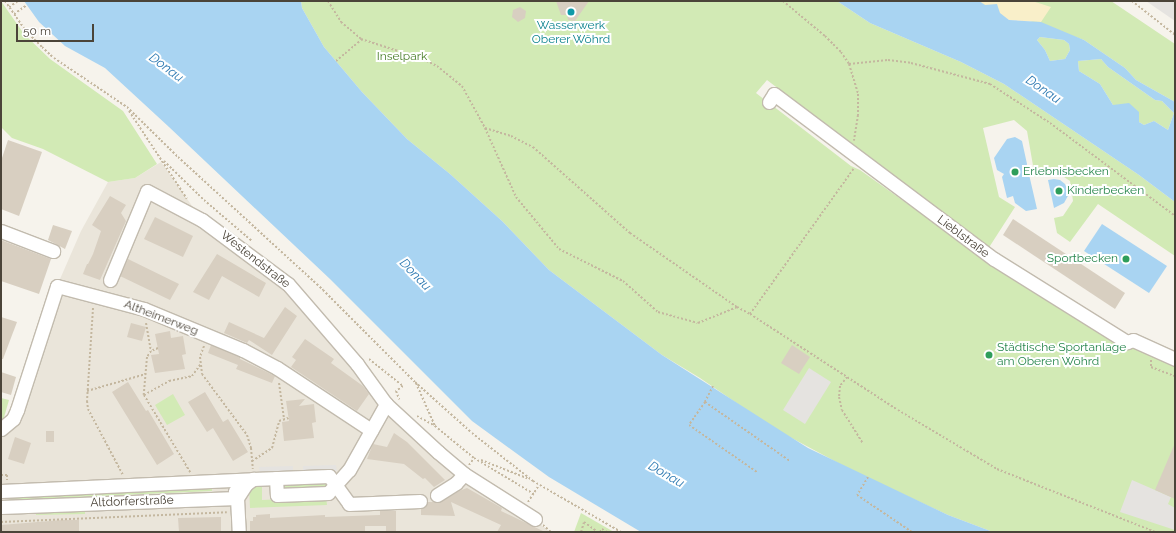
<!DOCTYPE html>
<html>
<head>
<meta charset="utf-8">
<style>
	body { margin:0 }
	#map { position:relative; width:1176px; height:533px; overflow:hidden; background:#f6f3ec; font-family:Raleway,sans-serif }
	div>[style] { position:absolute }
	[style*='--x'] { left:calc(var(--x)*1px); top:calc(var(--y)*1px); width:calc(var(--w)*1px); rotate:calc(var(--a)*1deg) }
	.residential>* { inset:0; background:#eae5da }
	.green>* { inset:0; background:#d2eab5 }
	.sand>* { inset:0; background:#f9efc9 }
	.parking>* { inset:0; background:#e5e3e0 }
	.water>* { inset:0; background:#a9d4f2 }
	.building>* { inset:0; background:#d8cfc1 }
	.path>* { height:2px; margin-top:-1px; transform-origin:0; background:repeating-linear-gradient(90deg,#c4b79f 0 2px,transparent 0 4px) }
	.roads { filter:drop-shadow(1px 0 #c2bbae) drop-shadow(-1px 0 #c2bbae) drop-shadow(0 1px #c2bbae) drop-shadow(0 -1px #c2bbae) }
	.minor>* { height:13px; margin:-6.5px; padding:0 6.5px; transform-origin:6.5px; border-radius:6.5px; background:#fff }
	.dots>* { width:11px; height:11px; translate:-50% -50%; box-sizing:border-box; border:2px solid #fff; border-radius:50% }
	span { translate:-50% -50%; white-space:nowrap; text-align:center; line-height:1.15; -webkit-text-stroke:4px #fff; paint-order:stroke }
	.culture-label { font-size:12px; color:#0d838f }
	.park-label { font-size:12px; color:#4a7f2a }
	.leisure-label { font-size:12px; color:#27864d }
	.left { translate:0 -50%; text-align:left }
	.right { translate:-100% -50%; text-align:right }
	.street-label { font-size:12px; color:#4b4439 }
	.water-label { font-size:13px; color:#2e7ab2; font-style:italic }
	.frame { position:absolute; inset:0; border:2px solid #4b4439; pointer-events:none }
	.scale { position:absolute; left:16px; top:24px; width:78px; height:18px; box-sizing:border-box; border:2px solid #4b4439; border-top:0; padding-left:5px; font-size:12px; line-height:14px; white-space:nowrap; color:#4b4439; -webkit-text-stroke:3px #fff; paint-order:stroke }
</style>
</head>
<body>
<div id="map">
	<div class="residential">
		<i style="clip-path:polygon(161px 162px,202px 220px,288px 284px,357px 364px,438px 452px,551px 532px,1px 532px,1px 429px,5px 426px,57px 286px,81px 231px,108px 182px,135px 178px)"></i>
	</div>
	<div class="green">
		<i style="clip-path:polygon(1px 1px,24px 34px,50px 59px,123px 111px,157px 164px,135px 178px,108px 182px,43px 149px,12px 138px,1px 127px)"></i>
		<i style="clip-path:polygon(301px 1px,837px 1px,870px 23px,961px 62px,1004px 84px,1139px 175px,1175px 202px,1175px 256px,1098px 204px,1070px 242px,1057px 233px,1054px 218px,1063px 216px,1073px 201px,1070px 181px,1058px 173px,1035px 177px,1027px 131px,1014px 120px,983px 128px,999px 197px,1015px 207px,988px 249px,767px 80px,756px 93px,851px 166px,860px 170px,992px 264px,1125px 345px,1175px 365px,1175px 532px,993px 532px,948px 515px,855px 472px,773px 428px,700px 378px,662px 355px,549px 270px,502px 221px,450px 174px,407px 139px,362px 92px,324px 47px,302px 8px)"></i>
		<i style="clip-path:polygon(979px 1px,1111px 1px,1175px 44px,1175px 102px,1136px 80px,1125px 68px,1084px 40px,985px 5px)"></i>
		<i style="clip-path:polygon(1040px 37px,1064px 40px,1069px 44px,1070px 50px,1065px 59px,1050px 61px,1045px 50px,1037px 40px)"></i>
		<i style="clip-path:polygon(1101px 59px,1108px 67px,1155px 100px,1162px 101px,1174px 113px,1168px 130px,1154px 121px,1144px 125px,1139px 122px,1138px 112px,1113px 105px,1100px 84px,1079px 71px,1078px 61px)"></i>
		<i style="clip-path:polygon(173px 394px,185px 415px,167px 425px,155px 405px)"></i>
		<i style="clip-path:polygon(1px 398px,9px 400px,3px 421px,1px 420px)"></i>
		<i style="clip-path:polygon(326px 480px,326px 486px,283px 488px,285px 482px)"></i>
		<i style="clip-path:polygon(262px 482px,262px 500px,326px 497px,327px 505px,250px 508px,249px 485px)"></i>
		<i style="clip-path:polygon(212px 486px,212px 491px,9px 500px,9px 498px,62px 495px,98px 491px)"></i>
		<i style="clip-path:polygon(85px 508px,85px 514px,36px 515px,36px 509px)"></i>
		<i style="clip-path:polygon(581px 513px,614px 532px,574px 532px)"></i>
	</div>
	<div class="sand">
		<i style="clip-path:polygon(979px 1px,1032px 1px,1051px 7px,1041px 22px,1009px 20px)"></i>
	</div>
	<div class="parking">
		<i style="clip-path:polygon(1146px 1px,1175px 1px,1175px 21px)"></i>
		<i style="clip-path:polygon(809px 368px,831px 382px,805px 424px,783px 410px)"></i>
		<i style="clip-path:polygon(336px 465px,337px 471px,303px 473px,303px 466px)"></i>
		<i style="clip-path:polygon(293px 466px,293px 473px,260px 474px,259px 467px)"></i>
		<i style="clip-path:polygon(1132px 480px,1171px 497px,1168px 504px,1175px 508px,1175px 530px,1120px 512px)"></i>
	</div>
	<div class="water">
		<i style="clip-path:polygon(24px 1px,301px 1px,302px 8px,324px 47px,362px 92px,407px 139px,450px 174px,502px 221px,549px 270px,662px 355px,808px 448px,948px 515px,993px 532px,641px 532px,549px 477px,472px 421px,330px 279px,169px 127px,105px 68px,65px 46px,39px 22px)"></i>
		<i style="clip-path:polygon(evenodd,837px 1px,979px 1px,985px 5px,997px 4px,1000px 13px,1009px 20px,1041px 22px,1084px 40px,1125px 68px,1136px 80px,1175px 102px,1175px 202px,1139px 175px,1004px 84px,961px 62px,870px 23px,837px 1px,1040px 37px,1064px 40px,1069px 44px,1070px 50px,1065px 59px,1050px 61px,1045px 50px,1037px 40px,1040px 37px,837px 1px,1101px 59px,1108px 67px,1155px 100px,1162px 101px,1174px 113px,1168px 130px,1154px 121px,1144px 125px,1139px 122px,1139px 112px,1129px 103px,1113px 105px,1100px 84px,1079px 71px,1078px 61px,1101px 59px)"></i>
		<i style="clip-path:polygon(1015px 137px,1022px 141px,1027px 164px,1026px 168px,1028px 170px,1037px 209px,1026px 211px,1015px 203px,1013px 196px,1007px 198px,1002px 177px,1004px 174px,997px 170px,994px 158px,1007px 139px)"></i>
		<i style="clip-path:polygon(1054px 179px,1060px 180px,1065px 184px,1069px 194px,1064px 203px,1054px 208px,1048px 180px)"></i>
		<i style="clip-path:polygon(1102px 224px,1167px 266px,1149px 293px,1084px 251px)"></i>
	</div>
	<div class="building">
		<i style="clip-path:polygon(556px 1px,589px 1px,575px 21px,568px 20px,567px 15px,561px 15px)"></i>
		<i style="clip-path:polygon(520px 7px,526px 11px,525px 18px,518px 22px,512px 17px,513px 10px)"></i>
		<i style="clip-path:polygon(8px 140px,42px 152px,19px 216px,1px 209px,1px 161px)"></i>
		<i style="clip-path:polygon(110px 196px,126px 205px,121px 213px,126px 221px,100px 280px,83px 274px,87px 264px,88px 264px,93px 254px,101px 231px,92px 225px)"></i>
		<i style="clip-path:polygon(155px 217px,193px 236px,183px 257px,144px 239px)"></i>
		<i style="clip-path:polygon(1013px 219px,1125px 293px,1115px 309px,1003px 235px)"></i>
		<i style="clip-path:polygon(53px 225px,72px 231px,65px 249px,48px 240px)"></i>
		<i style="clip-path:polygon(1px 240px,51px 259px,39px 294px,1px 281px)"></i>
		<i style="clip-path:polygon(217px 254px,266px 283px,259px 297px,222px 276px,209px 300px,193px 292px)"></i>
		<i style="clip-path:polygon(128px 259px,179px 284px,170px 300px,120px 276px)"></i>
		<i style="clip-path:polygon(285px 307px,297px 316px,272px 355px,249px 340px,247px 343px,224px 333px,229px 322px,264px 338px)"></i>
		<i style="clip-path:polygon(1px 317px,17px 322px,3px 359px,1px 359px)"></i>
		<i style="clip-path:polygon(131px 323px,146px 327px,142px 341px,127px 337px)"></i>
		<i style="clip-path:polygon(170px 331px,171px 338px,183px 336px,186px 354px,182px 355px,185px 369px,155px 373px,151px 355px,159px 354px,155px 334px)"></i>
		<i style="clip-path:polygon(305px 339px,334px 359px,331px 363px,363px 386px,369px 394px,357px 411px,291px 367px,296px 360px,292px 357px)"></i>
		<i style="clip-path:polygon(211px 345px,240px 357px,240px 359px,273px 375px,275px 376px,272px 383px,236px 369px,238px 365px,208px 353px)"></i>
		<i style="clip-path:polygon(792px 345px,810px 357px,799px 374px,781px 363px)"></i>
		<i style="clip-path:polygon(1px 372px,16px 377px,11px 395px,1px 392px)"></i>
		<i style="clip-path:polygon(128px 382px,146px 411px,148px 410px,174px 454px,157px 465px,112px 392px)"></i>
		<i style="clip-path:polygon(205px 392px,223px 422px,228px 419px,248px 452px,233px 461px,213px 428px,207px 432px,188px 402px)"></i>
		<i style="clip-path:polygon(305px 399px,299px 406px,314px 404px,316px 422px,312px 423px,314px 438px,284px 441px,282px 422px,289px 421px,286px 401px)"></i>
		<i style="clip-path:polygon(46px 431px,54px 431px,54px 442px,46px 442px)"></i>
		<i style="clip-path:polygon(394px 433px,407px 442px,445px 480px,434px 487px,425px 478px,423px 479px,404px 464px,367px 459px,373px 444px,387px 447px)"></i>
		<i style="clip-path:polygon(15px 437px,31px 443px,24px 464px,8px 459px)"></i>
		<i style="clip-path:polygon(1175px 443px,1175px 499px,1155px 490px)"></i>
		<i style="clip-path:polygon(467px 488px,502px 508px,501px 511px,545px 532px,497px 532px,501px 525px,451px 502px,455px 516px,421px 515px,421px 509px,425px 508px,428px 502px,441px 502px,459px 491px)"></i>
		<i style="clip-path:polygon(380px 511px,396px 511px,396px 532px,386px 532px,386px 526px,365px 526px,365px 532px,250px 532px,250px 521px,253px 521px,253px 517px,256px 517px,256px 515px,270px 514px,270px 518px,325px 515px,325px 517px,380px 515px)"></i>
		<i style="clip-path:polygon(221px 517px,221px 532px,179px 532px,178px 518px)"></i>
		<i style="clip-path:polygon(62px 520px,79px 520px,79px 532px,1px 532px,1px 525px)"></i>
	</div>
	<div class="path">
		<i style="--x:5;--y:1;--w:37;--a:55"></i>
		<i style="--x:26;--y:31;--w:23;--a:45"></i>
		<i style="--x:42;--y:47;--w:16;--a:43"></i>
		<i style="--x:54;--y:58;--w:88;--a:33.9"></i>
		<i style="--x:127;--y:107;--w:71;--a:44.4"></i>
		<i style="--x:178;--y:157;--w:197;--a:42.5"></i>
		<i style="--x:323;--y:290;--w:130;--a:45"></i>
		<i style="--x:415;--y:382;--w:76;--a:41.8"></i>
		<i style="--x:472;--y:433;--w:78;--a:38.2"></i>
		<i style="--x:533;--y:481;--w:102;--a:30.1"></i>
		<i style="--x:328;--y:1;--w:25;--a:58"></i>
		<i style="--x:341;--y:22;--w:26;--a:40"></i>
		<i style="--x:361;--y:39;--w:65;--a:17.9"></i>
		<i style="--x:423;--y:59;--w:16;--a:27"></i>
		<i style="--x:437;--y:66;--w:32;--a:39"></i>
		<i style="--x:462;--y:86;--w:48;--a:61.3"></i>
		<i style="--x:485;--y:128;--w:76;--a:65.8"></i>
		<i style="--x:516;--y:197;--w:67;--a:50.4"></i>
		<i style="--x:559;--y:249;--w:72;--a:26.6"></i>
		<i style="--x:623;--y:281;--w:47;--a:41.5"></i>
		<i style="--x:658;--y:312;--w:41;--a:15.4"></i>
		<i style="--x:698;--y:323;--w:42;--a:-22.3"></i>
		<i style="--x:783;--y:1;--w:55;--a:39.8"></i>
		<i style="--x:825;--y:36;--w:23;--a:45"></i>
		<i style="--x:841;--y:52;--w:14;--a:56"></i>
		<i style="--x:849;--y:64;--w:31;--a:73"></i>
		<i style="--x:858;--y:94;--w:21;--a:90"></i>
		<i style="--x:858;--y:115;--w:26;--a:99"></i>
		<i style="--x:1132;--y:1;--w:55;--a:38.3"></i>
		<i style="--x:9;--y:7;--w:11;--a:-34"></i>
		<i style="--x:14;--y:14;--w:16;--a:-35"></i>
		<i style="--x:336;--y:61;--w:33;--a:-40"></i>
		<i style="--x:849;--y:64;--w:39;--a:-6"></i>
		<i style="--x:888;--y:60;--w:23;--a:7"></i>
		<i style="--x:911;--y:63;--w:82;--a:14.9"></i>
		<i style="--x:990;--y:84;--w:72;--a:33"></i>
		<i style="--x:1050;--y:123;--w:156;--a:36.6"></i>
		<i style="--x:129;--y:111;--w:105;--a:56.6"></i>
		<i style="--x:485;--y:128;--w:27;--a:17"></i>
		<i style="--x:511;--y:136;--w:25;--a:27"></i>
		<i style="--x:533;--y:147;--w:130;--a:41.6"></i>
		<i style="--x:630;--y:233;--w:130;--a:34.7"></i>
		<i style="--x:737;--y:307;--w:15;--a:28"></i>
		<i style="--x:750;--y:314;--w:176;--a:33"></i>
		<i style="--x:898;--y:410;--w:115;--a:30.8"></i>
		<i style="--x:997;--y:469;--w:170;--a:21.7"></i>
		<i style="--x:164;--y:161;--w:56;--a:44.3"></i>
		<i style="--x:204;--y:200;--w:63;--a:40.5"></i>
		<i style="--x:93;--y:308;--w:93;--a:93.7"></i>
		<i style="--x:87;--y:401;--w:8;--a:83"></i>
		<i style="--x:88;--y:409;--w:75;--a:62.1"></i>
		<i style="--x:750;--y:314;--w:179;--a:-54.5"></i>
		<i style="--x:146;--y:323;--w:28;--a:80"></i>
		<i style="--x:204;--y:346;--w:12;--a:110"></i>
		<i style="--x:200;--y:357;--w:17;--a:83"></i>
		<i style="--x:202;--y:374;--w:76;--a:53.6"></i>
		<i style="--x:247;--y:435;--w:14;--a:73"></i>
		<i style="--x:251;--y:448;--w:21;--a:85"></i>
		<i style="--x:158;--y:348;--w:8;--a:157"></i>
		<i style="--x:151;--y:351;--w:7;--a:124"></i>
		<i style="--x:147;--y:357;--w:38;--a:95"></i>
		<i style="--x:144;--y:395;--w:90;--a:59.1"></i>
		<i style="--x:369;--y:359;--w:43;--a:38.5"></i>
		<i style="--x:403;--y:386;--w:9;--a:144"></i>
		<i style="--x:396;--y:391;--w:9;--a:69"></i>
		<i style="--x:1151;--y:360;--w:7;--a:90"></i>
		<i style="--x:1151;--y:367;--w:26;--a:21"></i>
		<i style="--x:847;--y:377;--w:11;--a:128"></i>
		<i style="--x:840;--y:386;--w:11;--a:95"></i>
		<i style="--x:839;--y:397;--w:13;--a:77"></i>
		<i style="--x:842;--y:410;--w:39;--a:58"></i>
		<i style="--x:279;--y:383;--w:36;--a:82"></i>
		<i style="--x:416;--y:383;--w:47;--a:66.2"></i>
		<i style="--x:713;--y:386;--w:18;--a:117"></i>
		<i style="--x:705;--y:402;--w:103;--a:34.8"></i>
		<i style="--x:87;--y:391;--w:61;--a:-16.1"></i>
		<i style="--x:144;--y:395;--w:29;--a:-29"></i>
		<i style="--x:169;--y:381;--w:24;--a:-12"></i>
		<i style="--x:192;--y:376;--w:14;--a:-54"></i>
		<i style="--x:705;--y:402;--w:28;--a:125"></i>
		<i style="--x:689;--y:425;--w:83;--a:34.7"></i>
		<i style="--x:417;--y:416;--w:21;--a:29"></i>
		<i style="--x:435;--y:426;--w:50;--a:39.4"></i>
		<i style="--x:474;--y:458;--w:70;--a:31"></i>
		<i style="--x:481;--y:460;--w:52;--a:21.6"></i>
		<i style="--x:252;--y:461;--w:24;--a:-33"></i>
		<i style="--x:272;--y:448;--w:28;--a:-75"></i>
		<i style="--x:279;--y:421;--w:10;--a:-17"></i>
		<i style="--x:469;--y:465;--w:9;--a:-54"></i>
		<i style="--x:1;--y:475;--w:6;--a:0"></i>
		<i style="--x:7;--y:475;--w:5;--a:90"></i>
		<i style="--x:868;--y:477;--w:21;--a:121"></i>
		<i style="--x:857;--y:495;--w:66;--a:33.9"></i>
		<i style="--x:528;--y:502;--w:20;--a:-57"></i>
		<i style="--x:1;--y:522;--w:226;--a:-2.5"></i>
		<i style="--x:543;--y:525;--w:11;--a:41"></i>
		<i style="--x:581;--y:532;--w:10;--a:-73"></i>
		<i style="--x:584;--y:522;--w:17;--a:36"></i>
		<i style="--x:600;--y:532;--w:4;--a:-56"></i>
		<i style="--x:602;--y:529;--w:6;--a:31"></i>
	</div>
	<div class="roads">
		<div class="minor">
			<i style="--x:769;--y:102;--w:9;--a:-58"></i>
			<i style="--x:774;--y:94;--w:275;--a:36.9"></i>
			<i style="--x:994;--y:259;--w:157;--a:32"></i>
			<i style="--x:1127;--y:342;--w:6;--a:-18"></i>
			<i style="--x:1133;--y:340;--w:46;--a:24.3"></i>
			<i style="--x:1;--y:231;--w:56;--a:21"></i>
			<i style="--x:110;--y:280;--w:96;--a:-67.4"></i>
			<i style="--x:147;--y:191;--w:62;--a:27.8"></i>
			<i style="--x:202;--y:220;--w:107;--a:36.7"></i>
			<i style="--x:288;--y:284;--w:106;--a:49.2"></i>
			<i style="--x:357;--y:364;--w:49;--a:54.1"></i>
			<i style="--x:386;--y:404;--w:71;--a:42.7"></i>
			<i style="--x:438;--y:452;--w:34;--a:40"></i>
			<i style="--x:464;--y:474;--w:84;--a:32.4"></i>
			<i style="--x:1;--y:429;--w:16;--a:-40"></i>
			<i style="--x:13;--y:419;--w:10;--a:-66"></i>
			<i style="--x:17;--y:410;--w:130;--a:-72.1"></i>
			<i style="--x:57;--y:286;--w:90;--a:14.8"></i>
			<i style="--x:144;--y:309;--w:107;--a:22.5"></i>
			<i style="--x:243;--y:350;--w:38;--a:28"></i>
			<i style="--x:277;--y:368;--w:113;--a:33.4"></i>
			<i style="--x:276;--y:478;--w:17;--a:87"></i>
			<i style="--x:277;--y:495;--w:51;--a:-2.2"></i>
			<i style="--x:328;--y:493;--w:31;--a:-48"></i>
			<i style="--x:349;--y:470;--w:76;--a:-60.7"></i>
			<i style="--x:1;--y:491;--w:252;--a:-2.7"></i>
			<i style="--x:235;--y:491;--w:7;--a:74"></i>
			<i style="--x:237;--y:498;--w:34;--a:87"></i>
			<i style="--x:437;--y:495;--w:22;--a:-32"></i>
			<i style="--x:456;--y:483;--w:12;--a:-48"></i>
			<i style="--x:237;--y:498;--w:17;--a:-57"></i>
			<i style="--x:246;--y:484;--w:9;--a:-36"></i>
			<i style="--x:253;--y:479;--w:76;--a:-2.3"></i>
			<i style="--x:329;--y:476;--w:34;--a:54"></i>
			<i style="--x:349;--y:504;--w:71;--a:-2.4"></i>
			<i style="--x:1;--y:507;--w:236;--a:-2.2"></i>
		</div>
	</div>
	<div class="dots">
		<i style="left:571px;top:12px;background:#0f9aa8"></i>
		<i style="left:1015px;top:172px;background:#2e9e5b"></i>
		<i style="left:1059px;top:191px;background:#2e9e5b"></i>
		<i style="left:1126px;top:259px;background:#2e9e5b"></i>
		<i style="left:989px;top:355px;background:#2e9e5b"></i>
	</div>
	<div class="culture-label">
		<span style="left:571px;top:33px">Wasserwerk<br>Oberer Wöhrd</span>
	</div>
	<div class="park-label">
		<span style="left:402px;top:57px">Inselpark</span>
	</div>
	<div class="leisure-label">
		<span class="left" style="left:1023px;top:172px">Erlebnisbecken</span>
		<span class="left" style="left:1067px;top:191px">Kinderbecken</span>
		<span class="right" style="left:1118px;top:259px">Sportbecken</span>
		<span class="left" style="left:997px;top:355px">Städtische Sportanlage<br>am Oberen Wöhrd</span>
	</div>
	<div class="street-label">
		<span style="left:963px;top:237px;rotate:37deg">Lieblstraße</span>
		<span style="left:255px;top:260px;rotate:38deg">Westendstraße</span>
		<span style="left:161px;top:318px;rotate:21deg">Altheimerweg</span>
		<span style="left:132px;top:502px;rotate:-2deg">Altdorferstraße</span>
	</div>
	<div class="water-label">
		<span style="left:166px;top:68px;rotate:37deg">Donau</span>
		<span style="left:1043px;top:90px;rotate:34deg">Donau</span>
		<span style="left:415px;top:275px;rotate:46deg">Donau</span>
		<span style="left:666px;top:475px;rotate:30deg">Donau</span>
	</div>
	<div class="frame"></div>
	<div class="scale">50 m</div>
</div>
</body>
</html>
